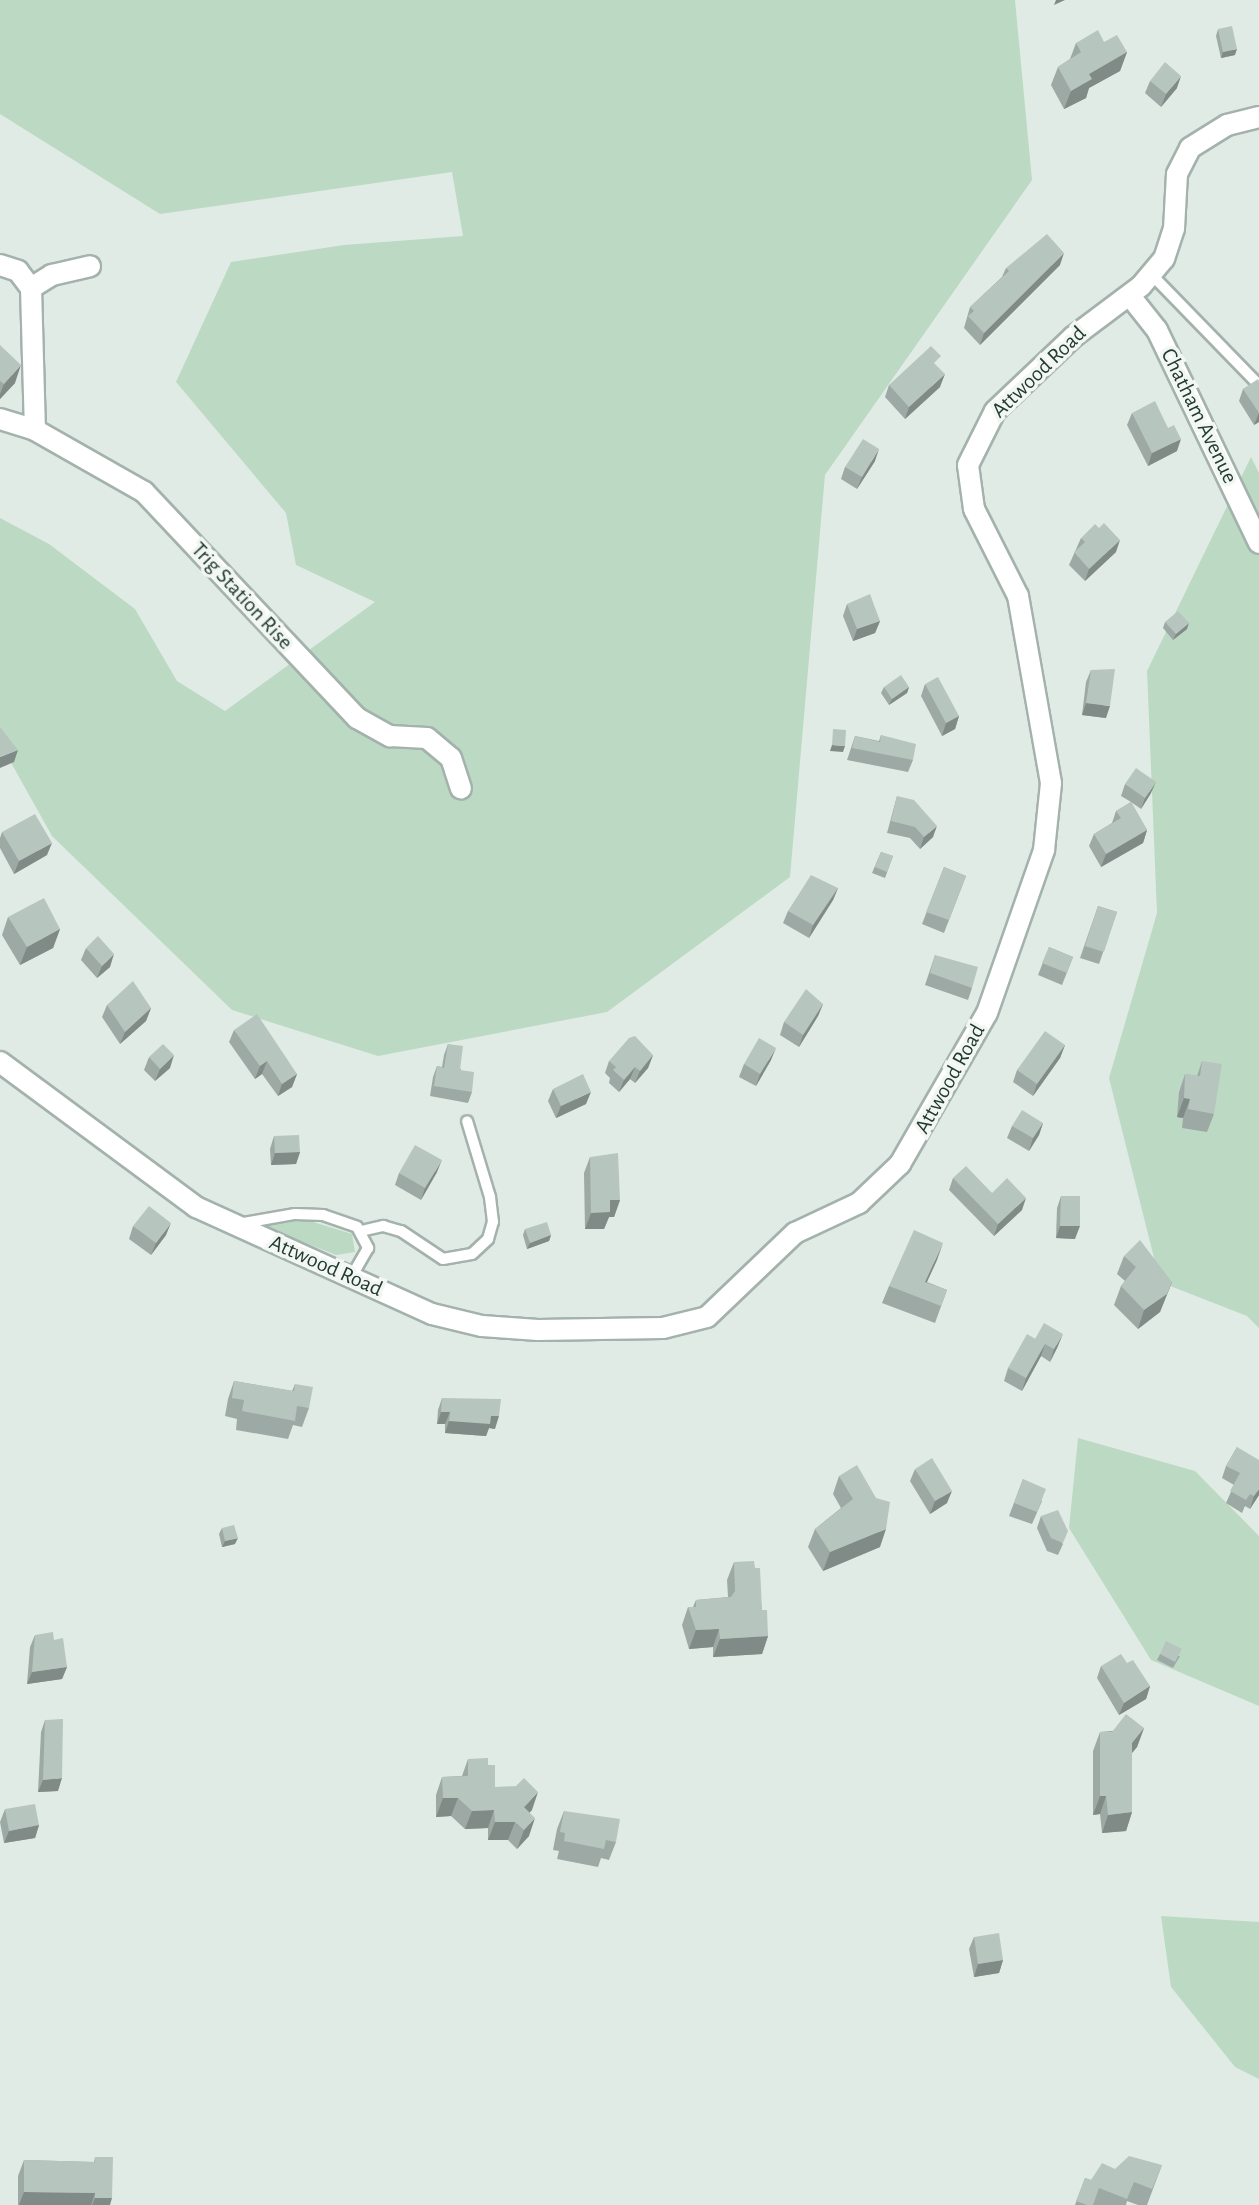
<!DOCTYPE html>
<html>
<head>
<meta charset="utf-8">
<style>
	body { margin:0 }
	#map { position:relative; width:1259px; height:2205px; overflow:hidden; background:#e1ebe6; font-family:"Alegreya Sans",sans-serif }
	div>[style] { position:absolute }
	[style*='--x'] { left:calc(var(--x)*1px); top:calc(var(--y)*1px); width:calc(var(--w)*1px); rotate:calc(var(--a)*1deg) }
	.green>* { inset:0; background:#bcdac3 }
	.roads { filter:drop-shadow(2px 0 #a4b2ad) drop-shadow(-2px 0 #a4b2ad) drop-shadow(0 2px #a4b2ad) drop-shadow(0 -2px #a4b2ad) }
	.service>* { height:10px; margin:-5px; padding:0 5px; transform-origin:5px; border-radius:5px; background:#fff }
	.minor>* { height:20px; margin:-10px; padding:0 10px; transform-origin:10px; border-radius:10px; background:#fff }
	.wall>* { inset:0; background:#9da9a4 }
	.shaded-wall>* { inset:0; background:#808a86 }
	.building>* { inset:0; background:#b7c5bf }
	span { translate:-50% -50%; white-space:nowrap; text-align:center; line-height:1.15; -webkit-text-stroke:7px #f2f7f4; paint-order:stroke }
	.street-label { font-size:22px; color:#233a33 }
</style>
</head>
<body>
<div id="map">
	<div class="green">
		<i style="clip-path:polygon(0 0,1015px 0,1032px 180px,825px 475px,790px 877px,607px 1012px,378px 1056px,232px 1010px,52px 836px,0 743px,0 518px,49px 544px,135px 609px,177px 681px,225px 711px,375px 602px,296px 565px,286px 513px,176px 382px,231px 262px,344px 245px,463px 236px,452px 172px,160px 214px,0 114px)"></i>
		<i style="clip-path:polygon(1251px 457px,1259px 473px,1259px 1328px,1247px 1316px,1160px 1282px,1109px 1078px,1157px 913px,1147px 671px)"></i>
		<i style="clip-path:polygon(274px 1220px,310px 1221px,352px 1234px,355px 1252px,336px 1255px,262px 1226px)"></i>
		<i style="clip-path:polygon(1078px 1438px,1195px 1471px,1259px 1536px,1259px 1706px,1151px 1660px,1069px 1528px)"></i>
		<i style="clip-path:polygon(1161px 1916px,1259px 1922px,1259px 2079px,1235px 2067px,1171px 1987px)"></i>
	</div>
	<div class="roads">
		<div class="service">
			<i style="--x:1152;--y:275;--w:153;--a:45.8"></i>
			<i style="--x:238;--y:1224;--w:58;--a:-10"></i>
			<i style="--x:295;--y:1214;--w:28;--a:2"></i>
			<i style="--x:323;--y:1215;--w:36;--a:19"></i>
			<i style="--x:357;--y:1227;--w:24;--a:62"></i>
			<i style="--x:368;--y:1248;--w:32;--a:120"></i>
			<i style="--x:361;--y:1231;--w:23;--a:-13"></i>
			<i style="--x:383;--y:1226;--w:19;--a:16"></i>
			<i style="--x:401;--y:1231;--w:50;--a:33.7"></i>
			<i style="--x:443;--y:1259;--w:29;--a:-10"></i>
			<i style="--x:472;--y:1254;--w:22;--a:-43"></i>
			<i style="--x:488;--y:1239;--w:18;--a:-74"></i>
			<i style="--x:493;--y:1222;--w:25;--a:-97"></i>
			<i style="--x:490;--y:1197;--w:79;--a:-106.8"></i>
		</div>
		<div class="minor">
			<i style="--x:0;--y:265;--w:19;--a:18"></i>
			<i style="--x:18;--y:271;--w:21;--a:53"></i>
			<i style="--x:31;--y:288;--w:142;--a:88.4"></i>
			<i style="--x:31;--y:288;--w:25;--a:-32"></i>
			<i style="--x:52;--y:275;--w:39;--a:-13"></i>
			<i style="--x:1130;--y:296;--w:43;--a:51.5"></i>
			<i style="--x:1157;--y:330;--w:236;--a:64.4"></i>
			<i style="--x:0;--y:419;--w:37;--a:17"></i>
			<i style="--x:35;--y:430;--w:125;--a:29.6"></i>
			<i style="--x:144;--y:492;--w:311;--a:46.7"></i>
			<i style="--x:357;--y:718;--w:38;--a:29"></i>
			<i style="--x:390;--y:736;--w:37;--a:3"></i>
			<i style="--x:427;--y:738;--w:31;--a:40"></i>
			<i style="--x:451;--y:758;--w:32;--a:72"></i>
			<i style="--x:0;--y:1062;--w:244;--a:36.5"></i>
			<i style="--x:196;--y:1207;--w:259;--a:24.4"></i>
			<i style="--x:432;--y:1314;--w:51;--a:13.5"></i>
			<i style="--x:482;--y:1326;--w:56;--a:4.1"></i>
			<i style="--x:538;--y:1330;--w:125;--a:-0.9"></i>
			<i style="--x:663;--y:1328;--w:45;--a:-14"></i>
			<i style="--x:707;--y:1317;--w:122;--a:-43.7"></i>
			<i style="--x:795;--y:1233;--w:71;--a:-25.1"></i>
			<i style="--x:859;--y:1203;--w:57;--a:-43.6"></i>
			<i style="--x:900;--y:1164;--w:174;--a:-60.1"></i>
			<i style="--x:987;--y:1013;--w:173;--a:-70.7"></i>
			<i style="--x:1044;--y:850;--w:67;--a:-84"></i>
			<i style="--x:1051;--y:783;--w:190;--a:-100"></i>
			<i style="--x:1018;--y:596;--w:97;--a:-116.8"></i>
			<i style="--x:974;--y:509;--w:44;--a:-97.8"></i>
			<i style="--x:968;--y:465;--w:60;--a:-63.4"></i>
			<i style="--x:995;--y:411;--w:108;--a:-43.5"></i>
			<i style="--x:1073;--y:337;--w:85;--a:-36.9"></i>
			<i style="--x:1141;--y:286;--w:35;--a:-50"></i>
			<i style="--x:1164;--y:259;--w:32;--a:-72"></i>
			<i style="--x:1174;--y:229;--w:55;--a:-86.9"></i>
			<i style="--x:1177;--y:174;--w:29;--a:-63"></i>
			<i style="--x:1190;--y:148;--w:44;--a:-31.9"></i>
			<i style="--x:1227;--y:125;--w:33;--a:-14"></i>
		</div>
	</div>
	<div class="wall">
		<i style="clip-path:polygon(1218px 29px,1235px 55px,1221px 58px,1216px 36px)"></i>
		<i style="clip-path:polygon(1104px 42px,1127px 52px,1120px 71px,1089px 88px,1086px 98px,1064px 109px,1051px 85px,1058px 67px,1070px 59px,1076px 43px)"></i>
		<i style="clip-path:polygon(1150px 81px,1177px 88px,1161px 107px,1145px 93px)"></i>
		<i style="clip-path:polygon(1060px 265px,980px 345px,964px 328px,970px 307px,1002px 277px,1006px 268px)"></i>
		<i style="clip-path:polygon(0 345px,15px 383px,0 399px)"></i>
		<i style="clip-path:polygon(1259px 381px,1259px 422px,1254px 425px,1239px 401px,1243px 389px)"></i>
		<i style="clip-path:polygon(889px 385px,940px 387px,905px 419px,885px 397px)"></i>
		<i style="clip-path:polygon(1132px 413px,1168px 428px,1177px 451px,1148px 466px,1127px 425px)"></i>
		<i style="clip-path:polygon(875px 461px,857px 489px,841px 479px,845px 467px)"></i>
		<i style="clip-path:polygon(1081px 538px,1116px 552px,1085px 581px,1069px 565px)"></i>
		<i style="clip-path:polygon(847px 604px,880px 621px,875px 633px,853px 641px,843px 616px)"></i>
		<i style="clip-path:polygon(1165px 622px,1187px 629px,1173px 640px,1163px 628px)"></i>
		<i style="clip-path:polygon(1091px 670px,1106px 718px,1082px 715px,1086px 682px)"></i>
		<i style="clip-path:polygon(925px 684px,959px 716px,955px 729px,942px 736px,921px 696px)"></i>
		<i style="clip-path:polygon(884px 687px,909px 687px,907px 693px,889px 705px,881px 693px)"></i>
		<i style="clip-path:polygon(881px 735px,913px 760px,908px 772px,847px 760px,855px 736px,879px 741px)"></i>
		<i style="clip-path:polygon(1125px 784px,1151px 793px,1141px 809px,1131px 802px,1147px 830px,1143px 843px,1101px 867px,1089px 846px,1094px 834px,1112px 823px,1116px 811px,1131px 802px,1121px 796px)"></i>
		<i style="clip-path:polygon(897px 796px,933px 837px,920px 849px,910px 838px,887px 833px)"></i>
		<i style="clip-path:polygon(2px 832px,47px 855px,14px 874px,0 848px,0 838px)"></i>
		<i style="clip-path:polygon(881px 852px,893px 856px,885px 878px,872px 873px)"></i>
		<i style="clip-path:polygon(944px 867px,966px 876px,944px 933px,922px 924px)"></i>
		<i style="clip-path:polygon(838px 888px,833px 900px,809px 938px,783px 923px,788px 911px)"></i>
		<i style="clip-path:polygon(1098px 906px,1117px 912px,1099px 964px,1080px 958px)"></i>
		<i style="clip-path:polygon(8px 917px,60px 929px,53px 948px,20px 965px,2px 935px)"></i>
		<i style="clip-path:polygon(1049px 947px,1073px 957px,1062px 985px,1038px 975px)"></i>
		<i style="clip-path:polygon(86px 948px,110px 967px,97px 978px,81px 960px)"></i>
		<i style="clip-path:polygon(935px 955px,972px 988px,968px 1000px,925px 985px)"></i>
		<i style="clip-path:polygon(823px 1004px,818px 1016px,799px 1047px,780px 1035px,784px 1022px)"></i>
		<i style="clip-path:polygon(107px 1005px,151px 1008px,146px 1021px,120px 1044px,102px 1017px)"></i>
		<i style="clip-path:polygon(234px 1030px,297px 1074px,292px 1087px,278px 1096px,262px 1074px,255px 1079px,229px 1042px)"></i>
		<i style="clip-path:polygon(448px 1044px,472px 1092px,468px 1103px,430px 1096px,433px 1077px,437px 1066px,442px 1067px,444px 1055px)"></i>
		<i style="clip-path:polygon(1065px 1045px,1060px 1058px,1033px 1096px,1013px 1082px,1017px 1070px)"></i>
		<i style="clip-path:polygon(653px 1055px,648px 1068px,635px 1083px,630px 1079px,619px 1092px,609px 1083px,610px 1078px,605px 1073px,609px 1061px)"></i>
		<i style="clip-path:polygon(149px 1057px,170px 1068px,155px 1081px,144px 1070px)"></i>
		<i style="clip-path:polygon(771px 1060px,756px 1086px,739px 1077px,744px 1064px)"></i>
		<i style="clip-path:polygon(1202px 1061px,1214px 1114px,1207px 1132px,1182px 1128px,1183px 1118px,1177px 1117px,1179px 1092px,1185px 1074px,1197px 1076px)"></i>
		<i style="clip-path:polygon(553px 1089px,586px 1104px,556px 1118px,548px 1101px)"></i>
		<i style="clip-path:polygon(1043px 1123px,1039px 1135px,1029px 1151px,1007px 1138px,1012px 1126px)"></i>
		<i style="clip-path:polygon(274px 1136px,300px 1152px,296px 1164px,271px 1165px,270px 1149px)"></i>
		<i style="clip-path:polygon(590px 1157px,620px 1200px,614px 1217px,609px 1217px,604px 1229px,585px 1229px,584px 1173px)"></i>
		<i style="clip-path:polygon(437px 1172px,421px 1200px,395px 1185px,399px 1173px)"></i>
		<i style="clip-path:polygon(953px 1178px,992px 1193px,1022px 1210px,994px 1236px,949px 1190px)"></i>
		<i style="clip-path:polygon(1061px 1196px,1075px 1239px,1056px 1238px,1057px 1208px)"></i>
		<i style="clip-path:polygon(133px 1226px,166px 1235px,151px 1255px,129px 1239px)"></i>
		<i style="clip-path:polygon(525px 1229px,551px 1235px,549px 1241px,527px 1249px,523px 1235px)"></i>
		<i style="clip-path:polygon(1124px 1256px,1172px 1282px,1160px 1312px,1138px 1329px,1114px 1305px,1121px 1286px,1125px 1281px,1117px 1274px)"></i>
		<i style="clip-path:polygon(937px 1260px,927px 1282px,947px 1290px,935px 1323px,882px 1303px,889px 1286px)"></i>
		<i style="clip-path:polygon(1035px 1339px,1058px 1346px,1050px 1362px,1041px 1356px,1022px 1391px,1004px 1381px,1008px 1368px)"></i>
		<i style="clip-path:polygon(234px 1381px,292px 1391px,295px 1384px,309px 1408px,302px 1427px,293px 1425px,288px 1439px,236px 1430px,237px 1419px,225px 1416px,228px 1399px)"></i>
		<i style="clip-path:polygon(442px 1398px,495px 1429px,489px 1428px,486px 1436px,445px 1433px,445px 1424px,437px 1424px,438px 1410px)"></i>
		<i style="clip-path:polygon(1237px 1447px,1259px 1495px,1250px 1509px,1245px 1506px,1242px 1513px,1226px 1503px,1234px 1485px,1222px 1478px,1226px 1466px)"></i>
		<i style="clip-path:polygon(915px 1469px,947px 1503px,930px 1514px,910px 1481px)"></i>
		<i style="clip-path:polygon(839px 1476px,876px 1498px,880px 1547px,823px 1571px,808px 1547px,815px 1529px,841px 1508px,833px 1494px)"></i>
		<i style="clip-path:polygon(1023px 1479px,1042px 1501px,1032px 1524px,1009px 1516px)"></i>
		<i style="clip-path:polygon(1041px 1516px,1063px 1544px,1058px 1555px,1047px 1551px,1037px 1528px)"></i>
		<i style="clip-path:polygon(222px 1528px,235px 1544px,222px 1547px,219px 1534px)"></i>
		<i style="clip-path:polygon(734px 1562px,755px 1568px,762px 1610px,768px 1636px,762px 1654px,713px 1657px,713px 1647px,689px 1649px,682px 1625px,688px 1607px,693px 1607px,696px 1600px,728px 1597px,727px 1580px)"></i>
		<i style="clip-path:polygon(35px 1635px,54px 1640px,67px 1667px,62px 1679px,27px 1684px,30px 1647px)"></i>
		<i style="clip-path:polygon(1160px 1654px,1180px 1656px,1173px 1668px,1157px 1660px)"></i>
		<i style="clip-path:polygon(1101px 1666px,1150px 1686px,1146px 1699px,1119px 1715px,1097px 1678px)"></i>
		<i style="clip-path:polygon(45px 1720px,58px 1791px,38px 1792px,41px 1732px)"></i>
		<i style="clip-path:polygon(1144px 1728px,1137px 1747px,1132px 1753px,1132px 1812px,1126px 1831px,1102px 1833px,1100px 1814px,1093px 1815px,1093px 1751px,1100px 1732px)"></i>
		<i style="clip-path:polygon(468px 1759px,488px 1765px,495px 1787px,532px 1810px,529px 1813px,529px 1836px,517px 1849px,508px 1840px,488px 1840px,488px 1828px,465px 1829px,451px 1816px,436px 1817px,436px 1795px,442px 1777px,462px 1776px)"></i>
		<i style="clip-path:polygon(5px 1809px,39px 1825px,35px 1838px,4px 1843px,0 1822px)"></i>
		<i style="clip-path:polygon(564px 1811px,616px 1842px,609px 1860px,601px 1858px,598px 1867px,557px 1859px,559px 1851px,553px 1850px,557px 1829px)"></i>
		<i style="clip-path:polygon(974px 1937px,1003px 1960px,999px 1973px,974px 1977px,969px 1949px)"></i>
		<i style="clip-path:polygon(95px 2157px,110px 2205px,18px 2205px,18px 2176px,24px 2160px,94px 2162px)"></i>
		<i style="clip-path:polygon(1162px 2165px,1147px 2205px,1138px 2205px,1127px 2201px,1126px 2205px,1075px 2205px,1085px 2178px,1091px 2180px,1115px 2169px)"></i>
	</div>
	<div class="shaded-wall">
		<i style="clip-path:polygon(1056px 0,1065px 0,1054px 5px)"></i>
		<i style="clip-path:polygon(1237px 49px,1235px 55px,1221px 58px,1223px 52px)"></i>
		<i style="clip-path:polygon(1127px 52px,1120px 71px,1089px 88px,1086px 98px,1064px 109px,1071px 91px,1089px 74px)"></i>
		<i style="clip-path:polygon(1181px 76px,1177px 88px,1161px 107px,1166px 94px)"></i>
		<i style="clip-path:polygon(1064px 253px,1060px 265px,980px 345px,984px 333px)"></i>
		<i style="clip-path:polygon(21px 365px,15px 383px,0 399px,0 394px,4px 384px)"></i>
		<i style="clip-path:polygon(945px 374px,940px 387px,905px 419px,909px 407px)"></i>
		<i style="clip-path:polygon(1259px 413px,1259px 422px,1254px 425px)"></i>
		<i style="clip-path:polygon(1181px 439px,1177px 451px,1148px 466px,1152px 453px)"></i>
		<i style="clip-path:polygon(879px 449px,875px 461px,857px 489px,862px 477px)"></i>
		<i style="clip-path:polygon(1120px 540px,1116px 552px,1085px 581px,1089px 569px)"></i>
		<i style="clip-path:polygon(880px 621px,875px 633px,853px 641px,857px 629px)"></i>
		<i style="clip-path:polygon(1189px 623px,1187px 629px,1173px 640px,1176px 634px)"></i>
		<i style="clip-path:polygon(909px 687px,907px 693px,889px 705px,892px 699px)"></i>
		<i style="clip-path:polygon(1086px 703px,1110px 706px,1106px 718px,1082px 715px)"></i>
		<i style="clip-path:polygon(959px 716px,955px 729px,942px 736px,946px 723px)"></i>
		<i style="clip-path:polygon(832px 745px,845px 746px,843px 752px,830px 751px)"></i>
		<i style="clip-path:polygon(18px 750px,14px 762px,0 768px,0 757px)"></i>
		<i style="clip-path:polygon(1156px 782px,1151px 793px,1141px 809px,1145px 798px)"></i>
		<i style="clip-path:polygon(937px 826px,933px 837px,920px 849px,924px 837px)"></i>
		<i style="clip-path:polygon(1147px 830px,1143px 843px,1101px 867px,1106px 854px)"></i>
		<i style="clip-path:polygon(52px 843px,47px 855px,14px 874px,19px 861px)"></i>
		<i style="clip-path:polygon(838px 888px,833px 900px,809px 938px,813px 925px)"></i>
		<i style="clip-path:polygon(60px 929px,53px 948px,20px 965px,27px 947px)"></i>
		<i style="clip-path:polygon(114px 954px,110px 967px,97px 978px,102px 966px)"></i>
		<i style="clip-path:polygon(823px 1004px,818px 1016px,799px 1047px,803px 1035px)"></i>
		<i style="clip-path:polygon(151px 1008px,146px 1021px,120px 1044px,125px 1032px)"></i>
		<i style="clip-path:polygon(1065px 1045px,1060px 1058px,1033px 1096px,1037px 1084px)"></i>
		<i style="clip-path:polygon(776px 1048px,771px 1060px,756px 1086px,760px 1074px)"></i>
		<i style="clip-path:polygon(174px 1055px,170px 1068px,155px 1081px,160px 1069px)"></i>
		<i style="clip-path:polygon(653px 1055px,648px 1068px,635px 1083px,640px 1071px)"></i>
		<i style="clip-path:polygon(267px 1061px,262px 1074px,255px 1079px,260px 1066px)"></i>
		<i style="clip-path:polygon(635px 1067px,630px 1079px,619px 1092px,624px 1080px)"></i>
		<i style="clip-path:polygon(297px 1074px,292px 1087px,278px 1096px,282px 1084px)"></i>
		<i style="clip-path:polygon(591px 1092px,586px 1104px,556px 1118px,561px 1106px)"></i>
		<i style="clip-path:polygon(1184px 1098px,1190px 1099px,1183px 1118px,1177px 1117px)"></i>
		<i style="clip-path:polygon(1043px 1123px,1039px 1135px,1029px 1151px,1033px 1138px)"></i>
		<i style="clip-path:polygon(300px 1152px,296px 1164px,271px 1165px,275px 1153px)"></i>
		<i style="clip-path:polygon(442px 1160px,437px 1172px,421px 1200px,425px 1188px)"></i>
		<i style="clip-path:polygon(1026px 1198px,1022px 1210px,994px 1236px,998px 1224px)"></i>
		<i style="clip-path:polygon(610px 1200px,620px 1200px,614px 1217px,609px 1217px,604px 1229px,585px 1229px,591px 1213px)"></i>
		<i style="clip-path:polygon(171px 1223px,166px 1235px,151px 1255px,156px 1243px)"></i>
		<i style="clip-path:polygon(1060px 1226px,1080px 1226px,1075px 1239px,1056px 1238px)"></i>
		<i style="clip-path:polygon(551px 1235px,549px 1241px,527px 1249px,530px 1243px)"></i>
		<i style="clip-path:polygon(943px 1243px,937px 1260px,919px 1299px,925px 1282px)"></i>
		<i style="clip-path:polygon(1172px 1282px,1160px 1312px,1138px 1329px,1144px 1310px)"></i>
		<i style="clip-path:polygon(1063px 1334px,1058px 1346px,1050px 1362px,1054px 1349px)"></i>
		<i style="clip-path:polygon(1045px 1344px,1041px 1356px,1022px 1391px,1026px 1378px)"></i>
		<i style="clip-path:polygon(441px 1412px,450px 1412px,445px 1424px,437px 1424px)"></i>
		<i style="clip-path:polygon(491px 1416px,499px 1416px,495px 1429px,489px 1428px,486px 1436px,445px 1433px,449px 1421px)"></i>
		<i style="clip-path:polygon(1259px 1489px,1259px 1495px,1250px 1509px,1254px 1496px)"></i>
		<i style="clip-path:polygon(952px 1491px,947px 1503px,930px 1514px,935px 1501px)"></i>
		<i style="clip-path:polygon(886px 1529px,880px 1547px,823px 1571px,830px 1552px)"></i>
		<i style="clip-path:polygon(238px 1538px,235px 1544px,222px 1547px,225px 1541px)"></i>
		<i style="clip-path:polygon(719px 1629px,713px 1647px,689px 1649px,696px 1630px)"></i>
		<i style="clip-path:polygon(768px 1636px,762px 1654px,713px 1657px,720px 1639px)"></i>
		<i style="clip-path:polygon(67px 1667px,62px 1679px,27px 1684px,32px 1672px)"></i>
		<i style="clip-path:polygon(1150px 1686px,1146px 1699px,1119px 1715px,1124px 1703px)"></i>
		<i style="clip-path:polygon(1144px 1728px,1137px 1747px,1125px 1761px,1132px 1743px)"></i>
		<i style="clip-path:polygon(62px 1778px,58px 1791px,38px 1792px,43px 1780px)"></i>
		<i style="clip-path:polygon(538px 1792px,532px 1810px,517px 1826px,524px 1807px)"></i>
		<i style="clip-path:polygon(1100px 1796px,1106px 1796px,1100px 1814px,1093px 1815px)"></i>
		<i style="clip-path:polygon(443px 1798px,458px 1798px,451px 1816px,436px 1817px)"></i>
		<i style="clip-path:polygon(494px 1810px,488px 1828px,465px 1829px,472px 1811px)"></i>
		<i style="clip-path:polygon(1132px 1812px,1126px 1831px,1102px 1833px,1108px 1815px)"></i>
		<i style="clip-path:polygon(535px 1818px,529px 1836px,517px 1849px,524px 1830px)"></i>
		<i style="clip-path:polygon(495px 1822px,515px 1822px,508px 1840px,488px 1840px)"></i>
		<i style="clip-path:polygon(39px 1825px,35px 1838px,4px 1843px,9px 1831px)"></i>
		<i style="clip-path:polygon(1003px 1960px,999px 1973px,974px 1977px,978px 1964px)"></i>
		<i style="clip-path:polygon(24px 2192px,95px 2193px,91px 2205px,19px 2205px)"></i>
		<i style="clip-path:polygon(95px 2198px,112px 2198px,110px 2205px,92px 2205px)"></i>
	</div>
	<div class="building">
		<i style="clip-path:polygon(1232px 26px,1237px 49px,1223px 52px,1218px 29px)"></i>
		<i style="clip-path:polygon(1098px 30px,1104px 42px,1117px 35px,1127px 52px,1089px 74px,1092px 79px,1071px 91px,1058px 67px,1081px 52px,1076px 43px)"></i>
		<i style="clip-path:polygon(1165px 62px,1181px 76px,1166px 94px,1150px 81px)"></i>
		<i style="clip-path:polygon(1047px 234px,1064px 253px,984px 333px,968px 316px,974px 311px,970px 307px,1009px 271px,1006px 268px)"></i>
		<i style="clip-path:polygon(0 345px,21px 365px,4px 384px,0 381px)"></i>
		<i style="clip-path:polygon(931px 346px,941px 356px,934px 363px,945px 374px,909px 407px,889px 385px)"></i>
		<i style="clip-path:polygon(1258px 379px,1259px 381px,1259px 413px,1243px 389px)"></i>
		<i style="clip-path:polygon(1155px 401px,1168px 428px,1174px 425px,1181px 439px,1152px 453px,1132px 413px)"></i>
		<i style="clip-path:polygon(863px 439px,879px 449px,862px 477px,845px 467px)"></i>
		<i style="clip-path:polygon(1104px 523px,1120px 540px,1089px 569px,1074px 552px,1085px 542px,1081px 538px,1095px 524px,1099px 528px)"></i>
		<i style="clip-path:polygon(870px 594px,880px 621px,857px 629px,847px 604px)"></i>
		<i style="clip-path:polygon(1178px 611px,1189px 623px,1176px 634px,1165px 622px)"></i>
		<i style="clip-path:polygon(1115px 669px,1110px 706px,1086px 703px,1091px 670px)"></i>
		<i style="clip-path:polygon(901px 675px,909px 687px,892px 699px,884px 687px)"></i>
		<i style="clip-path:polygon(938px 677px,959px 716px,946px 723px,925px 684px)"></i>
		<i style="clip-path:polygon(0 727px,18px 750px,0 757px)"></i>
		<i style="clip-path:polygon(833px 729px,846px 730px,845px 746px,832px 745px)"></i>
		<i style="clip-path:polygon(881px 735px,916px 744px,913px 760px,852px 748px,855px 736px,880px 742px)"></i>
		<i style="clip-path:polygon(1136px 768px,1156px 782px,1145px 798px,1125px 784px)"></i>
		<i style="clip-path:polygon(897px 796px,914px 800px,937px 826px,924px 837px,915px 827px,891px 821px)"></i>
		<i style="clip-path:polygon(1131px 802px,1147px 830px,1106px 854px,1094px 834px,1121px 818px,1116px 811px)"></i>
		<i style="clip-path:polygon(35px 814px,52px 843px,19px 861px,2px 832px)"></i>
		<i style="clip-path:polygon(881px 852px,893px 856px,887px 872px,875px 867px)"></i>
		<i style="clip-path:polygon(944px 867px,966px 876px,949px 920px,926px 912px)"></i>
		<i style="clip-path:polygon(811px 875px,838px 888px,813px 925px,788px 911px)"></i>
		<i style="clip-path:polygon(44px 898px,60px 929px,27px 947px,8px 917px)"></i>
		<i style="clip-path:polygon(1098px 906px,1117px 912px,1104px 952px,1085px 946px)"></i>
		<i style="clip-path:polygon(98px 936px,114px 954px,102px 966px,86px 948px)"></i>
		<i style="clip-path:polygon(1049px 947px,1073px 957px,1067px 973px,1042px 963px)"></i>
		<i style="clip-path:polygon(935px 955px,978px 967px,972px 988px,930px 973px)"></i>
		<i style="clip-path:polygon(133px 981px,151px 1008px,125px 1032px,107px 1005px)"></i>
		<i style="clip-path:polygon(806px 989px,823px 1004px,803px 1035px,784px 1022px)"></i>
		<i style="clip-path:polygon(257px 1014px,297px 1074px,282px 1084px,267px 1061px,260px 1066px,234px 1030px)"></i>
		<i style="clip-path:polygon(1045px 1031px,1065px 1045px,1037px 1084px,1017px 1070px)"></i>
		<i style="clip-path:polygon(635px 1036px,653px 1055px,640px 1071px,635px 1067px,624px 1080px,613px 1070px,616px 1067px,609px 1061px,629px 1038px)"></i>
		<i style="clip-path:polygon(759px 1038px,776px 1048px,760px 1074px,744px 1064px)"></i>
		<i style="clip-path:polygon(163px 1044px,174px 1055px,160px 1069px,149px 1057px)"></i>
		<i style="clip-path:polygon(448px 1044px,463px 1046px,460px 1070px,474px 1072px,472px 1092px,434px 1086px,437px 1066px,444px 1068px)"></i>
		<i style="clip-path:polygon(1202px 1061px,1222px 1064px,1214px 1114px,1188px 1109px,1190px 1099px,1184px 1098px,1185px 1074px,1200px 1076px)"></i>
		<i style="clip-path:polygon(583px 1074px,591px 1092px,561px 1106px,553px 1089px)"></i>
		<i style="clip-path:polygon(1022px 1110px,1043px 1123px,1033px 1138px,1012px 1126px)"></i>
		<i style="clip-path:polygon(299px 1135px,300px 1152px,275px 1153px,274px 1136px)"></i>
		<i style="clip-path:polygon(415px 1145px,442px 1160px,425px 1188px,399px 1173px)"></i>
		<i style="clip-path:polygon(618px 1153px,620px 1200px,610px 1200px,610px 1212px,591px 1213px,590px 1157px)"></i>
		<i style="clip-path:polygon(966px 1166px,992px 1193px,1007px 1178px,1026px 1198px,998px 1224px,953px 1178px)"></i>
		<i style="clip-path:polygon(1061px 1196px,1080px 1196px,1080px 1226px,1060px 1226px)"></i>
		<i style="clip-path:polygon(149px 1206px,171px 1223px,156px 1243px,133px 1226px)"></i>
		<i style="clip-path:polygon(547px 1222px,551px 1235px,530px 1243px,525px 1229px)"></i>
		<i style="clip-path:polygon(914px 1230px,943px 1243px,925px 1282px,947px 1290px,941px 1306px,889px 1286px)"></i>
		<i style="clip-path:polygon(1140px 1240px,1172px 1282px,1167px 1294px,1144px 1310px,1121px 1286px,1136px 1267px,1124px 1256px)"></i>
		<i style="clip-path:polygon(1044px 1323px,1063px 1334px,1054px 1349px,1045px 1344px,1026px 1378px,1008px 1368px,1027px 1334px,1039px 1341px,1035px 1339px)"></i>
		<i style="clip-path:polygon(234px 1381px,294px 1391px,295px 1384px,313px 1387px,309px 1408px,297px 1406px,295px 1421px,242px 1411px,244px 1400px,232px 1398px)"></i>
		<i style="clip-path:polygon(442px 1398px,501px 1399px,499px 1416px,491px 1416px,490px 1424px,449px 1421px,450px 1412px,441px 1412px)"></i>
		<i style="clip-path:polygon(1237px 1447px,1259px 1460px,1259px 1489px,1254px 1496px,1250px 1494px,1246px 1500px,1230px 1491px,1240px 1473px,1226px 1466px)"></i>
		<i style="clip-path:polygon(932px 1458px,952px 1491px,935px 1501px,915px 1469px)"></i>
		<i style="clip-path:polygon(857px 1465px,876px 1498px,890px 1502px,886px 1529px,830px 1552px,815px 1529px,853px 1499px,839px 1476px)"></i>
		<i style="clip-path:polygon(1023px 1479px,1046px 1489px,1037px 1512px,1014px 1503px)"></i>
		<i style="clip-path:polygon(1058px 1510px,1068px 1531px,1063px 1543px,1051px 1538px,1041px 1516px)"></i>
		<i style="clip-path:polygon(234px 1525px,238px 1538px,225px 1541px,222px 1528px)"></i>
		<i style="clip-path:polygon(754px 1561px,755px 1568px,760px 1568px,762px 1610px,767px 1610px,768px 1636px,720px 1639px,719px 1629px,696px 1630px,688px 1607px,696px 1607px,696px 1600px,731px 1597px,735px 1591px,734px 1562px)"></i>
		<i style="clip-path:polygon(53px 1632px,54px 1640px,63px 1638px,67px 1667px,32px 1672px,35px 1635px)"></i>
		<i style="clip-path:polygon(1166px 1641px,1182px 1649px,1175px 1662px,1160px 1654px)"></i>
		<i style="clip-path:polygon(1121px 1654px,1127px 1663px,1133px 1660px,1150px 1686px,1124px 1703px,1101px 1666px)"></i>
		<i style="clip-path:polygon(1126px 1714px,1144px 1728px,1132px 1743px,1132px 1812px,1108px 1815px,1106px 1796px,1100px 1796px,1100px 1732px,1112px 1732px)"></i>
		<i style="clip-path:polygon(63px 1719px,62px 1778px,43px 1780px,45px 1720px)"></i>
		<i style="clip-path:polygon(488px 1758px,488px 1765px,495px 1765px,495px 1787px,516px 1786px,524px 1778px,538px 1792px,524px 1807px,535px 1818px,524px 1830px,515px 1822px,495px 1822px,494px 1810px,472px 1811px,458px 1798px,443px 1798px,442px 1777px,468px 1776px,468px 1759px)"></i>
		<i style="clip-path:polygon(35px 1804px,39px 1825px,9px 1831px,5px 1809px)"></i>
		<i style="clip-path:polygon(564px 1811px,620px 1819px,616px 1842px,606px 1840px,604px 1849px,564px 1841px,565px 1833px,560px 1832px)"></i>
		<i style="clip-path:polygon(999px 1933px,1003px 1960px,978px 1964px,974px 1937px)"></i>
		<i style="clip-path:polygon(1129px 2156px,1162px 2165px,1152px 2189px,1134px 2182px,1127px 2199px,1099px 2188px,1093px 2205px,1087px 2205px,1076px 2201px,1085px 2178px,1091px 2180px,1102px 2163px,1115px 2169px)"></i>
		<i style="clip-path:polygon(95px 2157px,113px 2157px,112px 2198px,95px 2198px,95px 2193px,24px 2192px,24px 2160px,95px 2162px)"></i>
	</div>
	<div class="street-label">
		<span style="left:1039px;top:372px;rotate:-44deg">Attwood Road</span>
		<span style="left:1199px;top:416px;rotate:64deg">Chatham Avenue</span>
		<span style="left:242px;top:596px;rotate:47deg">Trig Station Rise</span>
		<span style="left:950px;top:1079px;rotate:-61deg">Attwood Road</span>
		<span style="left:326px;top:1266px;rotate:24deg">Attwood Road</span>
	</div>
</div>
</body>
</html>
